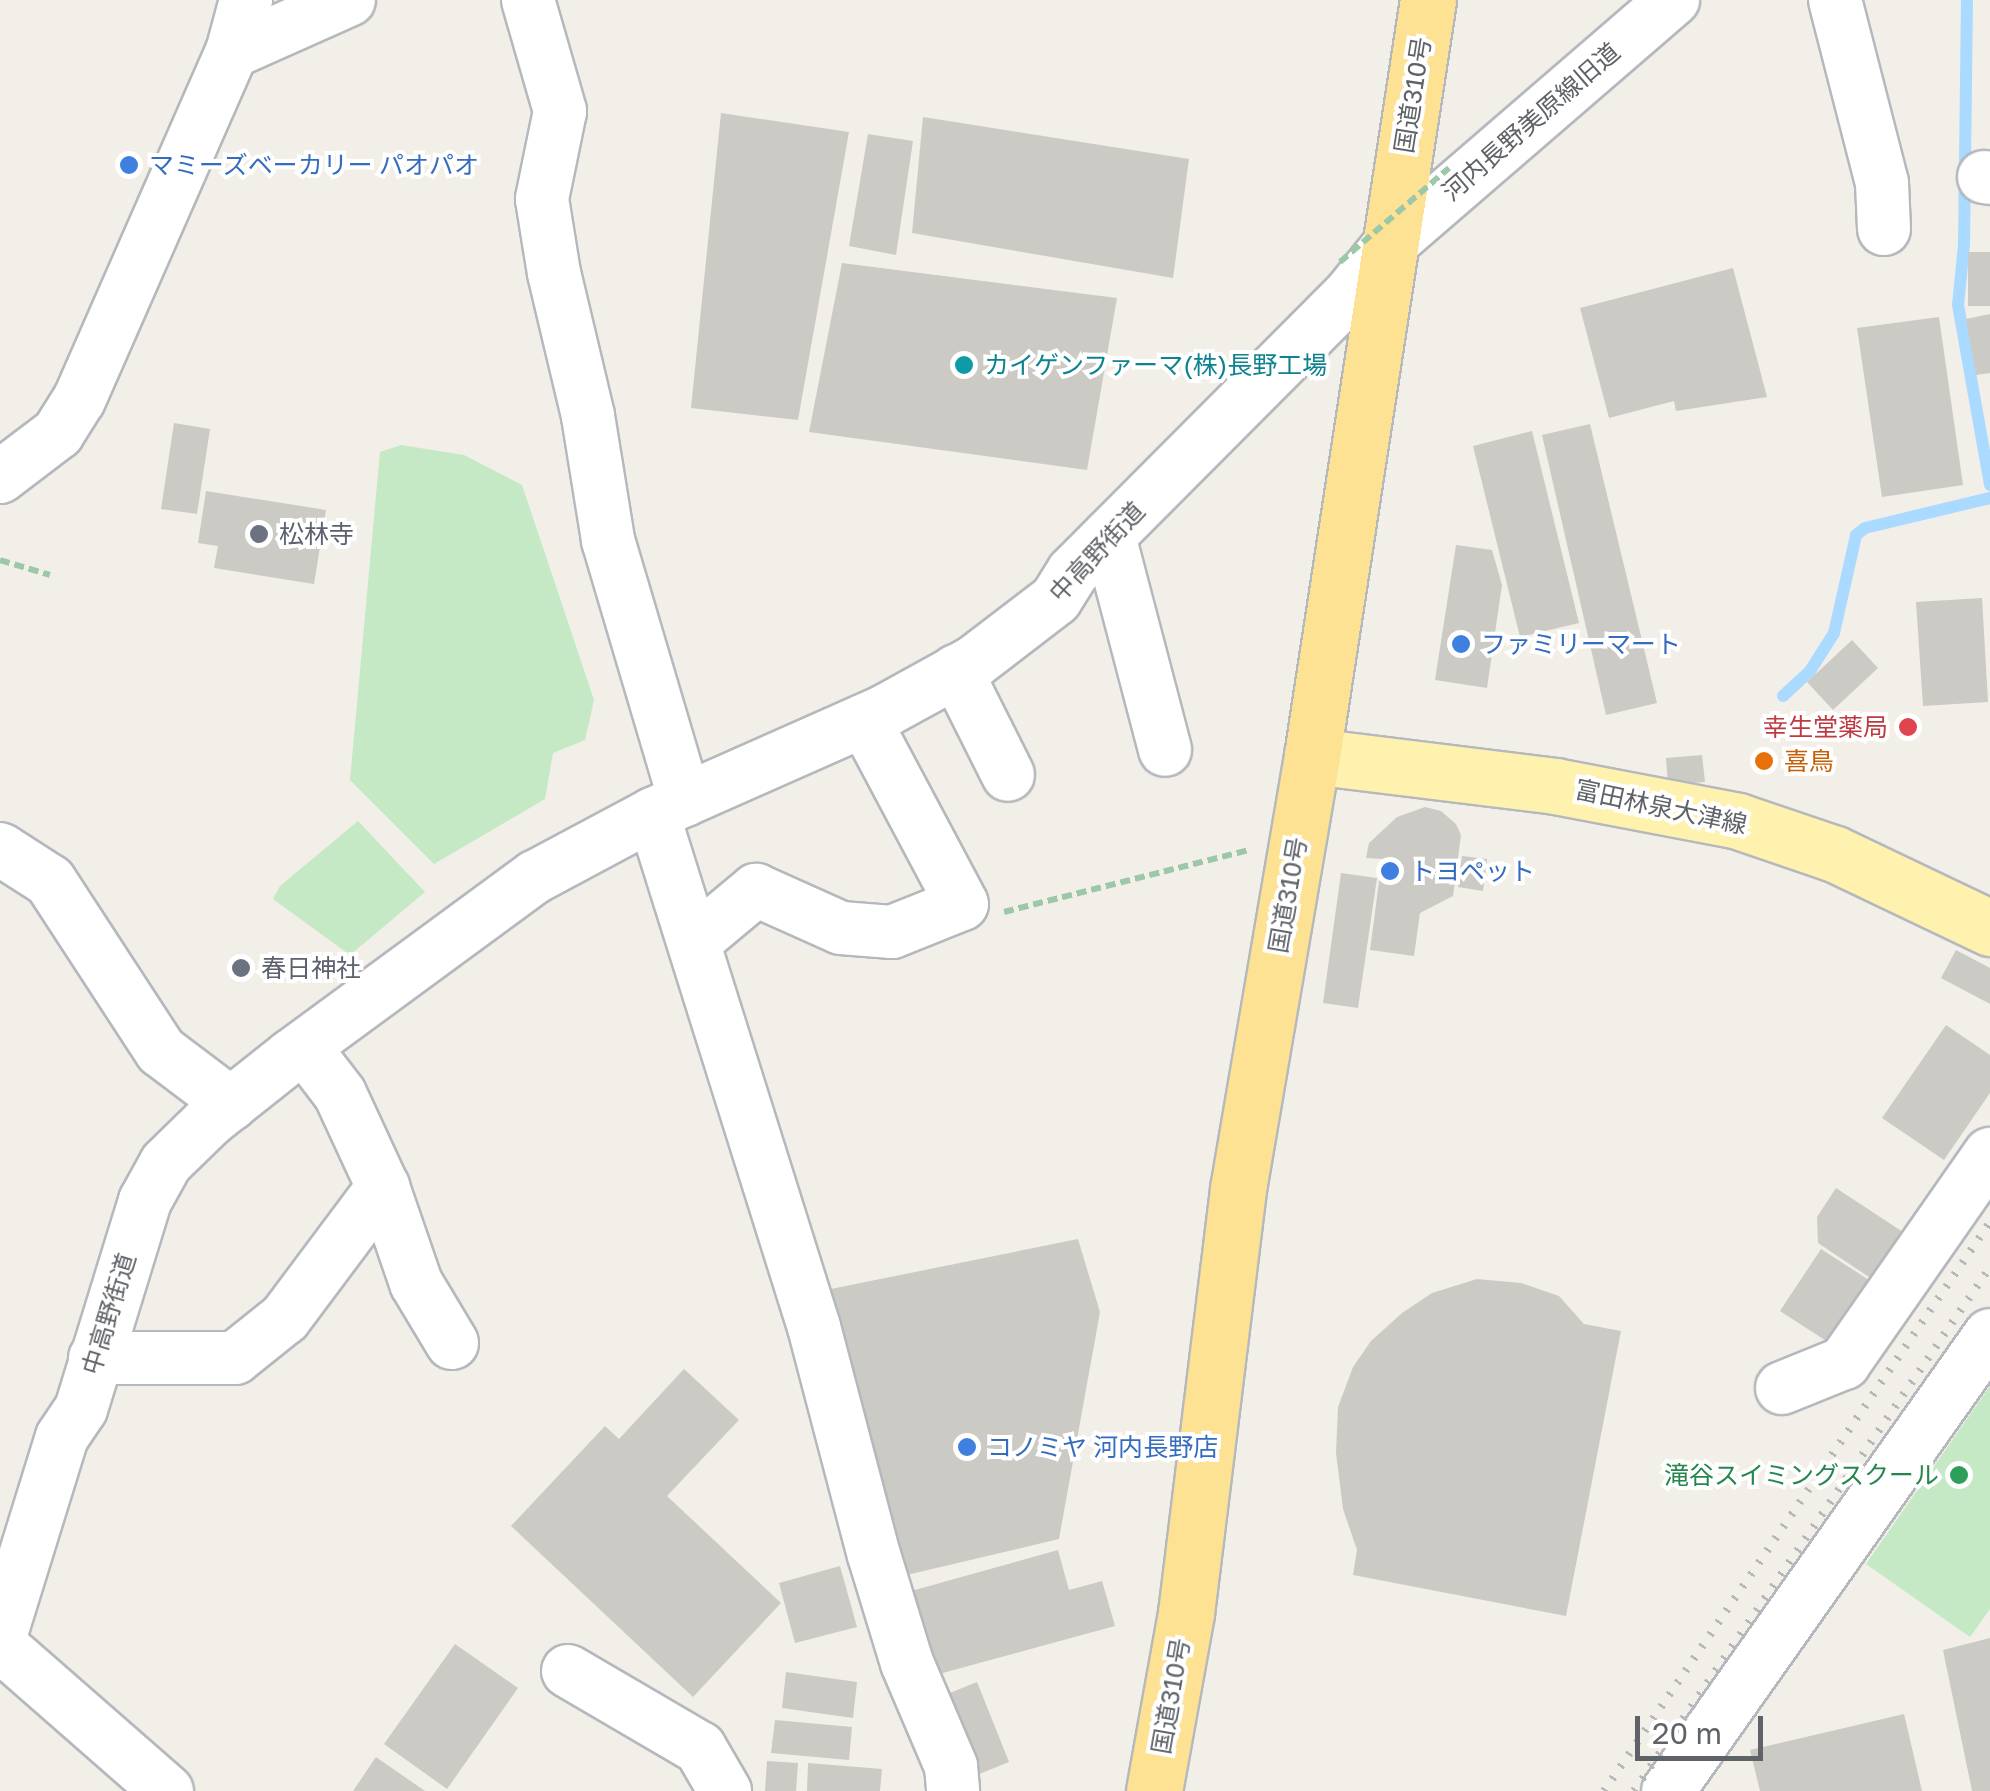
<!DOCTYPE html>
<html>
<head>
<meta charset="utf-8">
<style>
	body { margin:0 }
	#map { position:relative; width:1990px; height:1791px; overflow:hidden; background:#f1efe8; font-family:"Golos Text","Noto Sans JP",sans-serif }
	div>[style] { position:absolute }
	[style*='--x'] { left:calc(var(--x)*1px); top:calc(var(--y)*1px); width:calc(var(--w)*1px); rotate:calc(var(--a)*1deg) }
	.green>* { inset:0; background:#c5e8c5 }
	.stream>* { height:12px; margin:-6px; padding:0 6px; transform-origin:6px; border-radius:6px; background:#aadaff }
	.building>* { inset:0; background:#cccac5 }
	.path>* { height:6px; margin-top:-3px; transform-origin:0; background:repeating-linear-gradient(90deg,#9cc7a9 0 10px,transparent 0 15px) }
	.roads { filter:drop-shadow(2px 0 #b5b8bc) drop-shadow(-2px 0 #b5b8bc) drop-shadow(0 2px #b5b8bc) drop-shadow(0 -2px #b5b8bc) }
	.minor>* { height:52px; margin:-26px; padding:0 26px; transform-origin:26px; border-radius:26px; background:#fff }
	.major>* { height:55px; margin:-27.5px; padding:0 27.5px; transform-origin:27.5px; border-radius:27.5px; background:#fff2af }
	.highway>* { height:55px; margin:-27.5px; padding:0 27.5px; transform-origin:27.5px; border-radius:27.5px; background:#fde293 }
	.rail>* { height:8px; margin-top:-4px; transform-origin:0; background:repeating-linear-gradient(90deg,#b6b7b8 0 2.5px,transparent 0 14.5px) }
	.path-bridge>* { height:6px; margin-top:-3px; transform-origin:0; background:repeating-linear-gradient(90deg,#9cc7a9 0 10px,transparent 0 15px) }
	.dots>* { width:28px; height:28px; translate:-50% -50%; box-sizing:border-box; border:5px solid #fff; border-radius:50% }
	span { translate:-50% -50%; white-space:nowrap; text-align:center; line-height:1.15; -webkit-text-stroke:8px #fff; paint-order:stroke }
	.street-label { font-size:25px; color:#5f6368 }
	.shop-label { font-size:25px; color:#366cbe }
	.left { translate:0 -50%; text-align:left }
	.culture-label { font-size:25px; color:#0d838f }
	.worship-label { font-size:25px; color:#5b616d }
	.health-label { font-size:25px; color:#be3a42 }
	.right { translate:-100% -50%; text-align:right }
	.food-label { font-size:25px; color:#c56008 }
	.leisure-label { font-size:25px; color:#27864d }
	.scale { position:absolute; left:1635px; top:1716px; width:128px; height:45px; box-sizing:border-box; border:5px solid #5f6368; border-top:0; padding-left:12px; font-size:30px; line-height:35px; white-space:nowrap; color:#5f6368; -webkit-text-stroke:8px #fff; paint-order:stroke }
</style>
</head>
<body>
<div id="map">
	<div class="green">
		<i style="clip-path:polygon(401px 445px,464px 455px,522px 485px,594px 700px,585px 740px,553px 753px,545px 799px,434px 864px,350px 780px,380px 452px)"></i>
		<i style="clip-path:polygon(358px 821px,425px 892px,350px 955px,273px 899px,280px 886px)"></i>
		<i style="clip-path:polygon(1990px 1386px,1990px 1609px,1970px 1637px,1866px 1564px)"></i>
	</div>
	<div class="stream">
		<i style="--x:1967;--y:0;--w:245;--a:90.7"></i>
		<i style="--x:1964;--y:245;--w:60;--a:95.7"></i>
		<i style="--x:1958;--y:305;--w:183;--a:79.9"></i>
		<i style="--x:1783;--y:696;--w:37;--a:-43"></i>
		<i style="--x:1810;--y:671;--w:45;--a:-57.7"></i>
		<i style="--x:1834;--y:633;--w:100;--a:-77.3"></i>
		<i style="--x:1856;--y:535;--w:11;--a:-38"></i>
		<i style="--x:1865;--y:528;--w:129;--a:-13.5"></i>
	</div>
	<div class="building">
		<i style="clip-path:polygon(721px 113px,849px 132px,798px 420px,691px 408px)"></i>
		<i style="clip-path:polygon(923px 117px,1189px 159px,1173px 278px,912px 233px)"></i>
		<i style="clip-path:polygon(868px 134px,913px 141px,896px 255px,849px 246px)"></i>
		<i style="clip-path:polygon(1968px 252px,1990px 252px,1990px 306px,1968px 306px)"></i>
		<i style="clip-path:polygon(842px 263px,1117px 298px,1087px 470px,809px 432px)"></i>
		<i style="clip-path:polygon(1733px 268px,1767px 397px,1676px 411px,1674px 401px,1609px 418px,1580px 308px)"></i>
		<i style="clip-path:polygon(1990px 314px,1990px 373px,1976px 375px,1966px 319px)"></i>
		<i style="clip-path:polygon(1939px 317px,1963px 485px,1882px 497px,1857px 328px)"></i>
		<i style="clip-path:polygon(174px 423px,210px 429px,197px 514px,161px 509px)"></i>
		<i style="clip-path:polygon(1590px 424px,1657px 703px,1606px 715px,1542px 435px)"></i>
		<i style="clip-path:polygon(1532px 431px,1579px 623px,1520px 637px,1473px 446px)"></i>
		<i style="clip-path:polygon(206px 491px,326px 510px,314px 584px,214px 568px,218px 546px,198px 543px)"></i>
		<i style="clip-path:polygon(1456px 545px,1492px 550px,1502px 585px,1487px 688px,1435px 680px)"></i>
		<i style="clip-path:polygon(1982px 598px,1988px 702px,1923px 706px,1916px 602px)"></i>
		<i style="clip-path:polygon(1852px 640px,1878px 668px,1833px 710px,1807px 682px)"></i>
		<i style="clip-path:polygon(1702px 755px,1705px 782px,1668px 785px,1666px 758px)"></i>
		<i style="clip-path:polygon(1425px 807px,1441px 811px,1456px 824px,1461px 835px,1453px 896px,1420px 913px,1414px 956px,1370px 950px,1382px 859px,1366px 858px,1369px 843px,1397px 817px)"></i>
		<i style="clip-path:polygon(1462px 856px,1487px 859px,1483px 891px,1458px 887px)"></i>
		<i style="clip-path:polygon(1341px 873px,1377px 878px,1358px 1008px,1323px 1003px)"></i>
		<i style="clip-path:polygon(1956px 950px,1990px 968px,1990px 1004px,1941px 978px)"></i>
		<i style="clip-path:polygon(1946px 1025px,1990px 1055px,1990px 1093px,1944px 1160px,1882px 1118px)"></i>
		<i style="clip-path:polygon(1836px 1188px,1909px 1236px,1878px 1283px,1818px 1243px,1817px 1217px)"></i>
		<i style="clip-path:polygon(1078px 1239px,1100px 1312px,1059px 1539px,894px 1578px,816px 1292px)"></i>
		<i style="clip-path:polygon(1821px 1249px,1872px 1282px,1831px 1344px,1780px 1311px)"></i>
		<i style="clip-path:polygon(1477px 1279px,1521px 1283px,1559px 1296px,1584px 1324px,1621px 1331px,1566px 1616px,1353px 1575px,1357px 1550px,1343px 1509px,1336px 1453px,1338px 1407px,1353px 1367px,1371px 1341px,1402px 1313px,1432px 1293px)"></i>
		<i style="clip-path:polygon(684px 1369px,739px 1420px,667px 1496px,781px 1603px,693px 1697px,511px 1526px,605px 1426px,619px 1439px)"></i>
		<i style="clip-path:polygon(1058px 1550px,1069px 1590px,1102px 1581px,1115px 1626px,928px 1677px,904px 1593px)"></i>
		<i style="clip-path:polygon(840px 1566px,857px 1627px,795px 1643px,779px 1583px)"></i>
		<i style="clip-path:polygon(1990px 1638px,1990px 1791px,1972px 1791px,1943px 1650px)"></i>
		<i style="clip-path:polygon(455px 1644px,518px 1688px,447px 1789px,384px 1744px)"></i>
		<i style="clip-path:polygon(786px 1672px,857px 1682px,853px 1718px,782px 1708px)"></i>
		<i style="clip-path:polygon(977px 1682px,1009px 1762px,967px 1779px,935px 1699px)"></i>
		<i style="clip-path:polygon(1904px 1714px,1922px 1791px,1760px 1791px,1750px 1750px)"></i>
		<i style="clip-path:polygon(775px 1720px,852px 1727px,849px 1760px,771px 1753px)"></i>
		<i style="clip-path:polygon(376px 1757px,425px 1791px,353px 1791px)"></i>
		<i style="clip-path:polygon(767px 1761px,798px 1763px,796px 1791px,765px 1791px)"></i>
		<i style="clip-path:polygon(808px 1763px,882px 1769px,880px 1791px,807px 1791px)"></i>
	</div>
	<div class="path">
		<i style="--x:0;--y:560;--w:52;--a:16.7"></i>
		<i style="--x:1004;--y:912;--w:253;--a:-14.2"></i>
	</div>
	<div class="roads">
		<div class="minor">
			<i style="--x:528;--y:0;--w:116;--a:73.9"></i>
			<i style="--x:560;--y:111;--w:90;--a:101.6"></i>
			<i style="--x:542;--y:199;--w:75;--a:80.8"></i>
			<i style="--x:554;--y:273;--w:147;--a:76.6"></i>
			<i style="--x:588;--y:416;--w:126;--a:80.8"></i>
			<i style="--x:608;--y:540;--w:271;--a:73.5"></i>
			<i style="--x:1835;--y:0;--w:189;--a:75.6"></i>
			<i style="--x:1882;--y:183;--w:46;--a:87.5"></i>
			<i style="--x:232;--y:52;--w:128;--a:-24"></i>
			<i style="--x:1984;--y:177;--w:6;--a:9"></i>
			<i style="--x:0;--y:477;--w:73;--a:-37.2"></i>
			<i style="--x:58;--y:433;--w:39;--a:-58"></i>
			<i style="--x:79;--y:400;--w:380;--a:-66.3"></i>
			<i style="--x:232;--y:52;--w:54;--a:-74.9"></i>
			<i style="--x:1109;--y:536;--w:221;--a:75.3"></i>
			<i style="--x:956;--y:671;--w:116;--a:63.4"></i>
			<i style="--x:653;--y:814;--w:538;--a:72.58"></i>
			<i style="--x:814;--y:1327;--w:236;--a:75.3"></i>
			<i style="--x:874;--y:1555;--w:113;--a:73"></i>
			<i style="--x:907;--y:1663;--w:112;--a:66.9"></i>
			<i style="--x:951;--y:1766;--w:25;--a:85"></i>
			<i style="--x:0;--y:849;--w:59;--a:32.6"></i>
			<i style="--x:50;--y:881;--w:203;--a:56.9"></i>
			<i style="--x:161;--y:1051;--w:88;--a:37.1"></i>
			<i style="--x:695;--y:941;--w:80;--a:-39.9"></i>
			<i style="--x:756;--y:890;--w:93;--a:24.1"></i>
			<i style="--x:841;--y:928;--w:51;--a:4.5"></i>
			<i style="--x:892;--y:932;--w:75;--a:-21.8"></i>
			<i style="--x:962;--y:904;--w:208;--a:-118"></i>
			<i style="--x:304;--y:1047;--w:59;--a:52.5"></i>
			<i style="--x:340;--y:1094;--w:102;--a:65.2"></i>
			<i style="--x:383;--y:1187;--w:102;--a:71"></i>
			<i style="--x:416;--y:1283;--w:70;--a:59"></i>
			<i style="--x:95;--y:1358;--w:140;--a:0"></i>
			<i style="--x:235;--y:1358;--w:64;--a:-38.7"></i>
			<i style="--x:285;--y:1318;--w:164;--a:-53.2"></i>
			<i style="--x:1782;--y:1388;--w:67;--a:-22"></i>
			<i style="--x:1844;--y:1363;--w:255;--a:-55.1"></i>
			<i style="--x:0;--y:1637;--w:209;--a:-72.8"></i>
			<i style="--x:62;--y:1437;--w:34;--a:-56"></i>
			<i style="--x:81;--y:1409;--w:218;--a:-72.9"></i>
			<i style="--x:145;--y:1201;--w:43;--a:-61.1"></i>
			<i style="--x:166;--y:1163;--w:60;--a:-44.3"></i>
			<i style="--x:209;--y:1121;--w:105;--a:-38.4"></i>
			<i style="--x:291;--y:1056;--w:303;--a:-36.3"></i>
			<i style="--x:535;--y:877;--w:134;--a:-28.1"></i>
			<i style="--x:653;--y:814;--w:252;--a:-23.9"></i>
			<i style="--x:883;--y:712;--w:104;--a:-28.8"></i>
			<i style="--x:974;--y:662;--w:103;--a:-37.5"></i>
			<i style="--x:1056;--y:599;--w:32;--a:-58"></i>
			<i style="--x:1073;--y:572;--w:392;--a:-45.1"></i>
			<i style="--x:1350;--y:294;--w:64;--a:-51.3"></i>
			<i style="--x:1390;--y:244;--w:374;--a:-40.8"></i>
			<i style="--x:0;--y:1645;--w:222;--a:41.2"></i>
			<i style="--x:568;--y:1671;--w:153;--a:30.3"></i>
			<i style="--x:700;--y:1748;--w:50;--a:59.8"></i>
			<i style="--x:1668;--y:1791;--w:558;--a:-54.77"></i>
		</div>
		<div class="major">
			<i style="--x:1312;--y:756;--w:245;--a:7"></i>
			<i style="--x:1555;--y:786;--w:186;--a:10.8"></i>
			<i style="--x:1738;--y:821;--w:102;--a:18.8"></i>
			<i style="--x:1835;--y:854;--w:172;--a:25.5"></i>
		</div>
		<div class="highway">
			<i style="--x:1154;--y:1791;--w:181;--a:-79.8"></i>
			<i style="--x:1186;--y:1613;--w:427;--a:-83"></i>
			<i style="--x:1238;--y:1189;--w:439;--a:-80.3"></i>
			<i style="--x:1312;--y:756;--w:765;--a:-81.28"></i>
		</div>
	</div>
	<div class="rail">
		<i style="--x:1604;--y:1791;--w:688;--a:-55.85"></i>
		<i style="--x:1634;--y:1791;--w:633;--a:-55.81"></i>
	</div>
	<div class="path-bridge">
		<i style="--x:1340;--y:262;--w:144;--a:-40.8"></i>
	</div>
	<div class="dots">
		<i style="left:129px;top:165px;background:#3f7fe0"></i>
		<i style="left:964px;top:365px;background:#0f9aa8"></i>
		<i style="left:259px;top:534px;background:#6b7280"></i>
		<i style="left:1461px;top:644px;background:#3f7fe0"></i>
		<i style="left:1908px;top:727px;background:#e0444e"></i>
		<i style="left:1764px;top:761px;background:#e8710a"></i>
		<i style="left:1390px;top:871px;background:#3f7fe0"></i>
		<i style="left:241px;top:968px;background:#6b7280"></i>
		<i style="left:967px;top:1447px;background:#3f7fe0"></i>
		<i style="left:1959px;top:1475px;background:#2e9e5b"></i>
	</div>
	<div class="street-label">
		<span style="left:1413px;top:95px;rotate:-81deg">国道310号</span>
		<span style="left:1531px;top:122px;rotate:-41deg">河内長野美原線旧道</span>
		<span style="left:1097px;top:552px;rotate:-47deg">中高野街道</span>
		<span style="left:1661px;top:807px;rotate:12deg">富田林泉大津線</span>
		<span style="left:1288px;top:895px;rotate:-80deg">国道310号</span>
		<span style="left:109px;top:1314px;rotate:-73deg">中高野街道</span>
		<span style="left:1171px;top:1696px;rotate:-80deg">国道310号</span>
	</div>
	<div class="shop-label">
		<span class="left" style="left:149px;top:165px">マミーズベーカリー パオパオ</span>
		<span class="left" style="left:1481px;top:644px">ファミリーマート</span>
		<span class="left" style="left:1410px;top:871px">トヨペット</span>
		<span class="left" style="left:987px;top:1447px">コノミヤ 河内長野店</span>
	</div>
	<div class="culture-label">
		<span class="left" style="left:984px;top:365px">カイゲンファーマ(株)長野工場</span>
	</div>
	<div class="worship-label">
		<span class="left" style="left:279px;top:534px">松林寺</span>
		<span class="left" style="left:261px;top:968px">春日神社</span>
	</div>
	<div class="health-label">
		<span class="right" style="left:1888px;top:727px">幸生堂薬局</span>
	</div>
	<div class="food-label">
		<span class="left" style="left:1784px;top:761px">喜鳥</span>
	</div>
	<div class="leisure-label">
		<span class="right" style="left:1939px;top:1475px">滝谷スイミングスクール</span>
	</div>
	<div class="scale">20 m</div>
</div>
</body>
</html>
